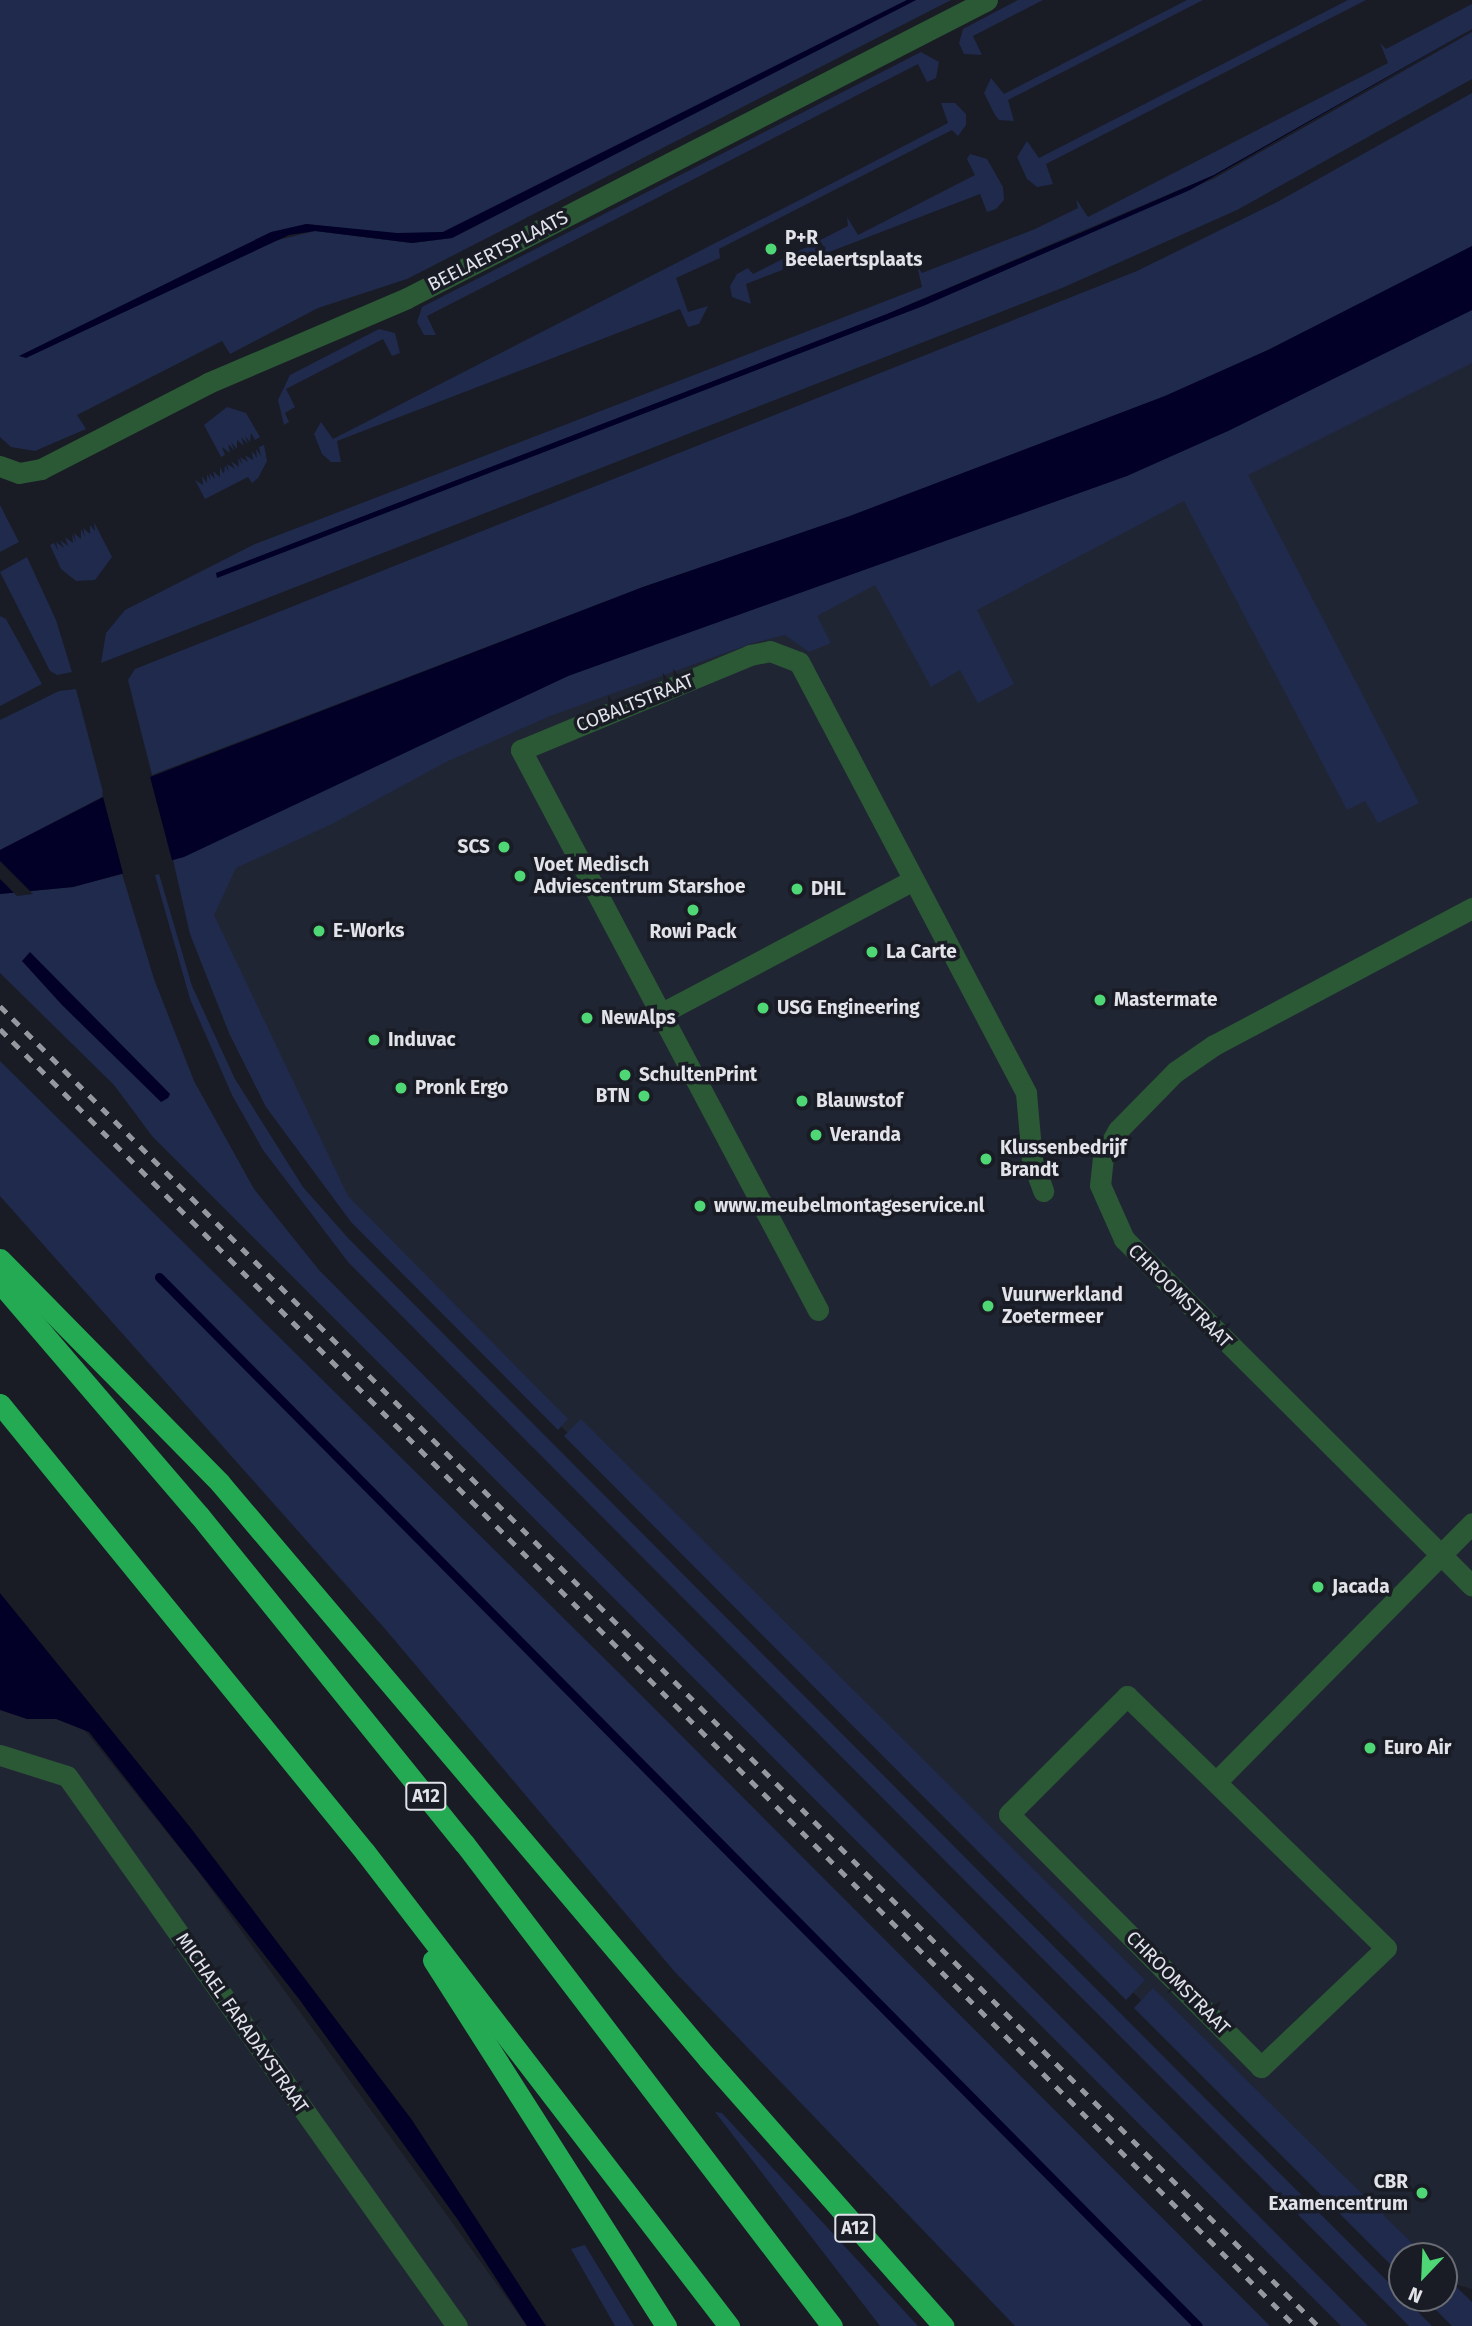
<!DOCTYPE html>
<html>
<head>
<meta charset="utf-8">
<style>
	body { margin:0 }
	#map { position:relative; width:1472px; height:2326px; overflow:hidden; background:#191c25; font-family:"Fira Sans",sans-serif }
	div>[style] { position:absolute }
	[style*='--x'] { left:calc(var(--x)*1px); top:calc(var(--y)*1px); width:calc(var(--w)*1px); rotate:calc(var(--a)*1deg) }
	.built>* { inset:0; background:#202533 }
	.green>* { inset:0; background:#1f2a4d }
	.water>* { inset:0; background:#020026 }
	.pier>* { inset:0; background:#191c25 }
	.stream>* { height:9px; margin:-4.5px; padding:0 4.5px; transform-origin:4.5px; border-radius:4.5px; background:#020026 }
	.minor>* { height:21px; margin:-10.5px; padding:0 10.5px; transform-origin:10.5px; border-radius:10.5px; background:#2b5835 }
	.highway>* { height:21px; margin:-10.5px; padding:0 10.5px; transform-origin:10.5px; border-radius:10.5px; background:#24aa52 }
	.rail>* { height:5px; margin-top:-2.5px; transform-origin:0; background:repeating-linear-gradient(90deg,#96989f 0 9px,transparent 0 18px) }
	.dots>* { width:19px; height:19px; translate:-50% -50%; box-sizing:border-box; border:4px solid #191c25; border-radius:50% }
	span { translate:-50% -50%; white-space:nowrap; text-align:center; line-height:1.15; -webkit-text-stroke:7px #191c25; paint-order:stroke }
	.shield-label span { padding:2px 5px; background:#191c25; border:2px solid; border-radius:5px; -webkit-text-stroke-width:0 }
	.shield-label { font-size:18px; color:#e1e3e9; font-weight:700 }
	.poi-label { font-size:19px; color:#e1e3e9; font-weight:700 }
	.left { translate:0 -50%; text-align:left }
	.right { translate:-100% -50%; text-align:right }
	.street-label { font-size:19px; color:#e1e3e9 }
	.north { position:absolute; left:1388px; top:2242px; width:70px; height:70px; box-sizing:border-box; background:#191c25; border:2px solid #696c73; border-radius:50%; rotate:203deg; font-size:19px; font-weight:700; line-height:28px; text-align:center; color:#e1e3e9 }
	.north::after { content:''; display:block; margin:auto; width:24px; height:32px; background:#4fd675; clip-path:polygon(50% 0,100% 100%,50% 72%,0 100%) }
</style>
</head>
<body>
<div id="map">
	<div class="built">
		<i style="clip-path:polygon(1472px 313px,1472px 2289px,1444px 2281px,1444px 2256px,1402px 2257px,695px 1561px,516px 1381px,338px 1190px,182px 867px,652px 659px,1319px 396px)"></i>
		<i style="clip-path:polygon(0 1625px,198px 1871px,527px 2326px,0 2326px)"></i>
	</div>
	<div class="green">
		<i style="clip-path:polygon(0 0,907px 0,443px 232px,398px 234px,306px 224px,266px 243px,315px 231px,412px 243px,452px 238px,916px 0,951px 0,407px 279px,318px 308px,230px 354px,222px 341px,77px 415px,86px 429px,35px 451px,11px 447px,0 437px)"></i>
		<i style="clip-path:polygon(1018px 0,1043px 0,973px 36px,982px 55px,964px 54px,959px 43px,963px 29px)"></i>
		<i style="clip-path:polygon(1187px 0,1203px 0,1008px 100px,1014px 121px,999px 120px,995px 115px,984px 93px,991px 78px,1004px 94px)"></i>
		<i style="clip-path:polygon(1348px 0,1366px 0,1046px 164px,1053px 184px,1037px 187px,1027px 179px,1017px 157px,1027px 141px,1039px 158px)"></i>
		<i style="clip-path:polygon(1472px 4px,1472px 29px,1214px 175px,887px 314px,215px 574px,923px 306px,1215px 178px,1472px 32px,1472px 79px,1237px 210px,1062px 288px,101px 663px,106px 633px,125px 610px,253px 545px,922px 287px,917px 266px,922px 273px,1035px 229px,1078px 208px,1076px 199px,1088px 217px,1388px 63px,1380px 43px,1386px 49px)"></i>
		<i style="clip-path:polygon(921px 52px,939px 62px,936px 78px,927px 82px,918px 64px,427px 316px,436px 335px,424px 335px,417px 322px,422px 307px)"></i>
		<i style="clip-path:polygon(1472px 93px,1472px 246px,1456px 255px,1268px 350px,1165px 396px,850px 516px,643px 587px,152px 775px,128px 680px,135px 669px,1137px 271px,1279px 201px)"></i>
		<i style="clip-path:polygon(941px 103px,955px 103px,966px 114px,966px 125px,958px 136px,952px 130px,719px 249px,720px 258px,676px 278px,688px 312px,708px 306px,699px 324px,688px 327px,680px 309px,337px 441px,341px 462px,331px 462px,322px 454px,314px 434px,321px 422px,333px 439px,854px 172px,948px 123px)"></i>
		<i style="clip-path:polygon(970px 154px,987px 159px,1003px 187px,1004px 200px,996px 209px,987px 212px,980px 194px,746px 284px,751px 304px,732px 297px,730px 286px,737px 274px,748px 268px,753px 274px,848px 226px,847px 217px,858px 235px,975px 175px,967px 159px)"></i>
		<i style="clip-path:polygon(1472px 310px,1472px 363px,1248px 475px,1419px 803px,1378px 823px,1365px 801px,1347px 810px,1184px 501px,977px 610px,1014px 684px,978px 703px,960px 670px,931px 687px,875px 585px,817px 616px,831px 643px,809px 652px,785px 635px,753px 643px,550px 716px,446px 762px,332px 824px,236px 868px,214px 915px,348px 1196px,568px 1419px,558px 1430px,351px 1222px,266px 1107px,229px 1033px,190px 934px,173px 860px,568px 676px,1228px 431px)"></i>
		<i style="clip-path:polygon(379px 329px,395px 333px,400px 353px,392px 356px,383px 339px,286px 389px,295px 407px,285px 413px,289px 422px,284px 425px,278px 400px,290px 375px)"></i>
		<i style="clip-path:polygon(227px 407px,246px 413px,260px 437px,255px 440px,251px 433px,250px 442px,245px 436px,248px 444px,241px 437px,244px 446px,237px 440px,237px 449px,231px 442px,235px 451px,228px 444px,230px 453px,222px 447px,225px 455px,221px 457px,204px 425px)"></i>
		<i style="clip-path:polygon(264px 445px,267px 461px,258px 478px,252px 483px,248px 477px,205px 499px,195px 480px,203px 485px,202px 476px,207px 483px,207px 474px,211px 481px,209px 473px,215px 479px,213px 471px,220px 477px,220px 467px,224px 474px,225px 465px,229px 472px,227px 464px,235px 469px,231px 461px,239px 467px,238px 458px,243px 465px,240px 457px,248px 462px,245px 455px,253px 460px,252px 451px,257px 458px,256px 449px,261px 456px,259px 447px)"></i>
		<i style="clip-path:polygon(0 505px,19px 542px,0 552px)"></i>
		<i style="clip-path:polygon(94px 522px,112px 557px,95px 580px,76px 581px,61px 569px,50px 545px,54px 543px,58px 551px,56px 542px,64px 548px,60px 540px,68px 546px,65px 537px,73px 543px,72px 534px,76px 542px,74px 533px,81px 539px,81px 529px,85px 537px,83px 528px,90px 534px,90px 525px,95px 531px)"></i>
		<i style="clip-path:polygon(27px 557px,56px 620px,72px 672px,57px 675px,50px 671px,0 572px)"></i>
		<i style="clip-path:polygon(0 616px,6px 619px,42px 684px,0 706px)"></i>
		<i style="clip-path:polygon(76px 689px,104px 796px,0 850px,0 720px,59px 691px)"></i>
		<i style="clip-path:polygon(evenodd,122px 874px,154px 979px,194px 1081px,254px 1189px,319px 1270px,1368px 2326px,1341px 2326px,152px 1136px,114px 1085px,0 973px,0 894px,73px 887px,122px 874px,30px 953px,170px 1094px,168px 1098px,30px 953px)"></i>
		<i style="clip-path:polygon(159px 874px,192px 986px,235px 1079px,303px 1187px,349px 1239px,1432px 2326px,1409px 2326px,348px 1262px,263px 1150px,232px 1095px,190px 999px,155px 875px)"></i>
		<i style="clip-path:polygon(0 1061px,621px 1675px,1270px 2326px,1015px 2326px,674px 1971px,386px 1630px,0 1196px)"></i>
		<i style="clip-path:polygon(581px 1419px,1145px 1980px,1126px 2000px,564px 1436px)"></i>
		<i style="clip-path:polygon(1153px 1988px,1425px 2256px,1402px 2256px,1402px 2276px,1134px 2008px)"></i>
		<i style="clip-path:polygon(715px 2112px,722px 2113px,918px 2326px,880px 2326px)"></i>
		<i style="clip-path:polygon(585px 2245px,634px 2326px,615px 2326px,571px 2249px)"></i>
		<i style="clip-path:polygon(1444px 2275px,1472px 2302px,1472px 2326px,1452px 2326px,1424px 2298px,1444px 2298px)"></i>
	</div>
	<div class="water">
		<i style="clip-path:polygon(907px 0,916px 0,452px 238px,412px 243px,315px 231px,289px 235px,26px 358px,19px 356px,271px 232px,306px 224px,397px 233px,443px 232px)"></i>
		<i style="clip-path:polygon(1472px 29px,1190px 190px,923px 306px,217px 578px,216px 573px,887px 314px,1092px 228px,1214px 175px)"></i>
		<i style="clip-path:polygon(1472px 246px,1472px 310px,1228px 431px,1127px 476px,568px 676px,184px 857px,73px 887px,0 894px,0 850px,119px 789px,643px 587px,850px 516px,1165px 396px,1268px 350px)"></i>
		<i style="clip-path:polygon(30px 952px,170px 1094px,168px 1098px,161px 1102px,62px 1005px,22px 961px)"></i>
		<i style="clip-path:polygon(0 1593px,190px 1827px,412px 2120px,546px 2326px,527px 2326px,458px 2220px,299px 1999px,89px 1732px,56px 1719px,27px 1719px,0 1710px)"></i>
	</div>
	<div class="pier">
		<i style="clip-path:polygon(149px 773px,173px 864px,124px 877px,102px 793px)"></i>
		<i style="clip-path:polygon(0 861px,33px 894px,17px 896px,0 879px)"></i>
	</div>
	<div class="stream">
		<i style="--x:159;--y:1277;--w:1476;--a:45.27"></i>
	</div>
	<div class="minor">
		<i style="--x:0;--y:466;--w:20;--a:20"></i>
		<i style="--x:19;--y:473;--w:22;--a:-10"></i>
		<i style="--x:41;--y:469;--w:188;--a:-27.2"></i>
		<i style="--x:208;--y:383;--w:216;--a:-23.1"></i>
		<i style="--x:407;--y:298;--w:652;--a:-27.19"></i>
		<i style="--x:1472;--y:908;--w:292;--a:152"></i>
		<i style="--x:1214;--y:1045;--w:47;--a:145.3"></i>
		<i style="--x:1175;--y:1072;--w:81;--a:134.5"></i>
		<i style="--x:1118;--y:1130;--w:31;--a:119"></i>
		<i style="--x:1103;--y:1157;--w:28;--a:96"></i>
		<i style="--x:1100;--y:1185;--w:59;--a:66"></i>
		<i style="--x:1124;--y:1239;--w:491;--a:44.9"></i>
		<i style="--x:662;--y:1013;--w:284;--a:-27.9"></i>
		<i style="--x:818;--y:1310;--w:634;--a:-117.94"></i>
		<i style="--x:521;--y:750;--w:248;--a:-22.5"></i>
		<i style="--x:750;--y:655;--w:20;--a:-11"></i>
		<i style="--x:770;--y:651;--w:31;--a:21"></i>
		<i style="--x:799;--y:662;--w:487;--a:62.2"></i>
		<i style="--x:1026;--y:1093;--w:67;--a:84.9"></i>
		<i style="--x:1032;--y:1160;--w:33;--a:70"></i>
		<i style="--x:1127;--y:1696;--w:361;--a:44.2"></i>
		<i style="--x:1386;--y:1948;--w:173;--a:136.4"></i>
		<i style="--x:1261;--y:2067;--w:357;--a:-134.9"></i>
		<i style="--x:1009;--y:1814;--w:167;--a:-45"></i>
		<i style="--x:0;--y:1755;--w:70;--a:17.4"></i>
		<i style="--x:67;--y:1776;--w:674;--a:54.66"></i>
		<i style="--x:1216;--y:1782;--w:364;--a:-45.3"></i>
	</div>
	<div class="highway">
		<i style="--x:0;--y:1259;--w:314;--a:45.5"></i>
		<i style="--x:220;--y:1483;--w:755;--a:49.73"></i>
		<i style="--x:708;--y:2059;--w:356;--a:48.6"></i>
		<i style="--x:0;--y:1283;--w:306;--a:49.4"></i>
		<i style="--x:199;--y:1515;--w:422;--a:51.1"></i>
		<i style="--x:464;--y:1843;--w:607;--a:52.7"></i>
		<i style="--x:0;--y:1404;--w:578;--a:50.83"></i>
		<i style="--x:365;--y:1852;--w:598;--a:52.48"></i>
		<i style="--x:433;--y:1960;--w:434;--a:57.5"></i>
	</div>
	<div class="rail">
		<i style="--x:0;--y:1006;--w:1865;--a:45.04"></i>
		<i style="--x:0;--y:1029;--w:1833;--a:45.04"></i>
	</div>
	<div class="dots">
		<i style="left:771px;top:249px;background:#4fd675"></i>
		<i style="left:504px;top:847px;background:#4fd675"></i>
		<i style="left:520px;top:876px;background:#4fd675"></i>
		<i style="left:797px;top:889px;background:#4fd675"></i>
		<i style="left:693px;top:910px;background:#4fd675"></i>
		<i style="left:319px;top:931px;background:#4fd675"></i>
		<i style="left:872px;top:952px;background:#4fd675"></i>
		<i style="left:1100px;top:1000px;background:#4fd675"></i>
		<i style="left:763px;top:1008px;background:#4fd675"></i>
		<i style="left:587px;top:1018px;background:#4fd675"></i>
		<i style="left:374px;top:1040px;background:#4fd675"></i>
		<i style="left:625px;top:1075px;background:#4fd675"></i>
		<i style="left:401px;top:1088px;background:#4fd675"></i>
		<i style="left:644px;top:1096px;background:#4fd675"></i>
		<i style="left:802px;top:1101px;background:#4fd675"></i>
		<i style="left:816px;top:1135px;background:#4fd675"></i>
		<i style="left:986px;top:1159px;background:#4fd675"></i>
		<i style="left:700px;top:1206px;background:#4fd675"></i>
		<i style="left:988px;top:1306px;background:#4fd675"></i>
		<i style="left:1318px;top:1587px;background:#4fd675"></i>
		<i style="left:1370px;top:1748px;background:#4fd675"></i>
		<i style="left:1422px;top:2193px;background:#4fd675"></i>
	</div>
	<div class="shield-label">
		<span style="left:426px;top:1796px">A12</span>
		<span style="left:855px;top:2228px">A12</span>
	</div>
	<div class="poi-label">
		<span class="left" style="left:785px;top:249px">P+R<br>Beelaertsplaats</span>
		<span class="right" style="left:490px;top:847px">SCS</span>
		<span class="left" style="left:534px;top:876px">Voet Medisch<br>Adviescentrum Starshoe</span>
		<span class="left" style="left:811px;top:889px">DHL</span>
		<span class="left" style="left:333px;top:931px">E-Works</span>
		<span style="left:693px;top:932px">Rowi Pack</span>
		<span class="left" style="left:886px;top:952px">La Carte</span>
		<span class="left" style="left:1114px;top:1000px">Mastermate</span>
		<span class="left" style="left:777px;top:1008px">USG Engineering</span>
		<span class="left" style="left:601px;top:1018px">NewAlps</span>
		<span class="left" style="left:388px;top:1040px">Induvac</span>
		<span class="left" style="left:639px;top:1075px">SchultenPrint</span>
		<span class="left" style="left:415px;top:1088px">Pronk Ergo</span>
		<span class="right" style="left:630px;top:1096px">BTN</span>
		<span class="left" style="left:816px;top:1101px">Blauwstof</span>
		<span class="left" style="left:830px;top:1135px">Veranda</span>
		<span class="left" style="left:1000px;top:1159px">Klussenbedrijf<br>Brandt</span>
		<span class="left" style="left:714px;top:1206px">www.meubelmontageservice.nl</span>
		<span class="left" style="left:1002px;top:1306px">Vuurwerkland<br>Zoetermeer</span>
		<span class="left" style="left:1332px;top:1587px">Jacada</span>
		<span class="left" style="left:1384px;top:1748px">Euro Air</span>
		<span class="right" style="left:1408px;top:2193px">CBR<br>Examencentrum</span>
	</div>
	<div class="street-label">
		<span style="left:498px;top:251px;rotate:-27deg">BEELAERTSPLAATS</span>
		<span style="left:635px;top:703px;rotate:-22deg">COBALTSTRAAT</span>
		<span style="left:1180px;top:1296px;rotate:45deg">CHROOMSTRAAT</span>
		<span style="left:1178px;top:1983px;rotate:45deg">CHROOMSTRAAT</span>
		<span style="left:242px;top:2023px;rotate:55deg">MICHAEL FARADAYSTRAAT</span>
	</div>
	<div class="north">N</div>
</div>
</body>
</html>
